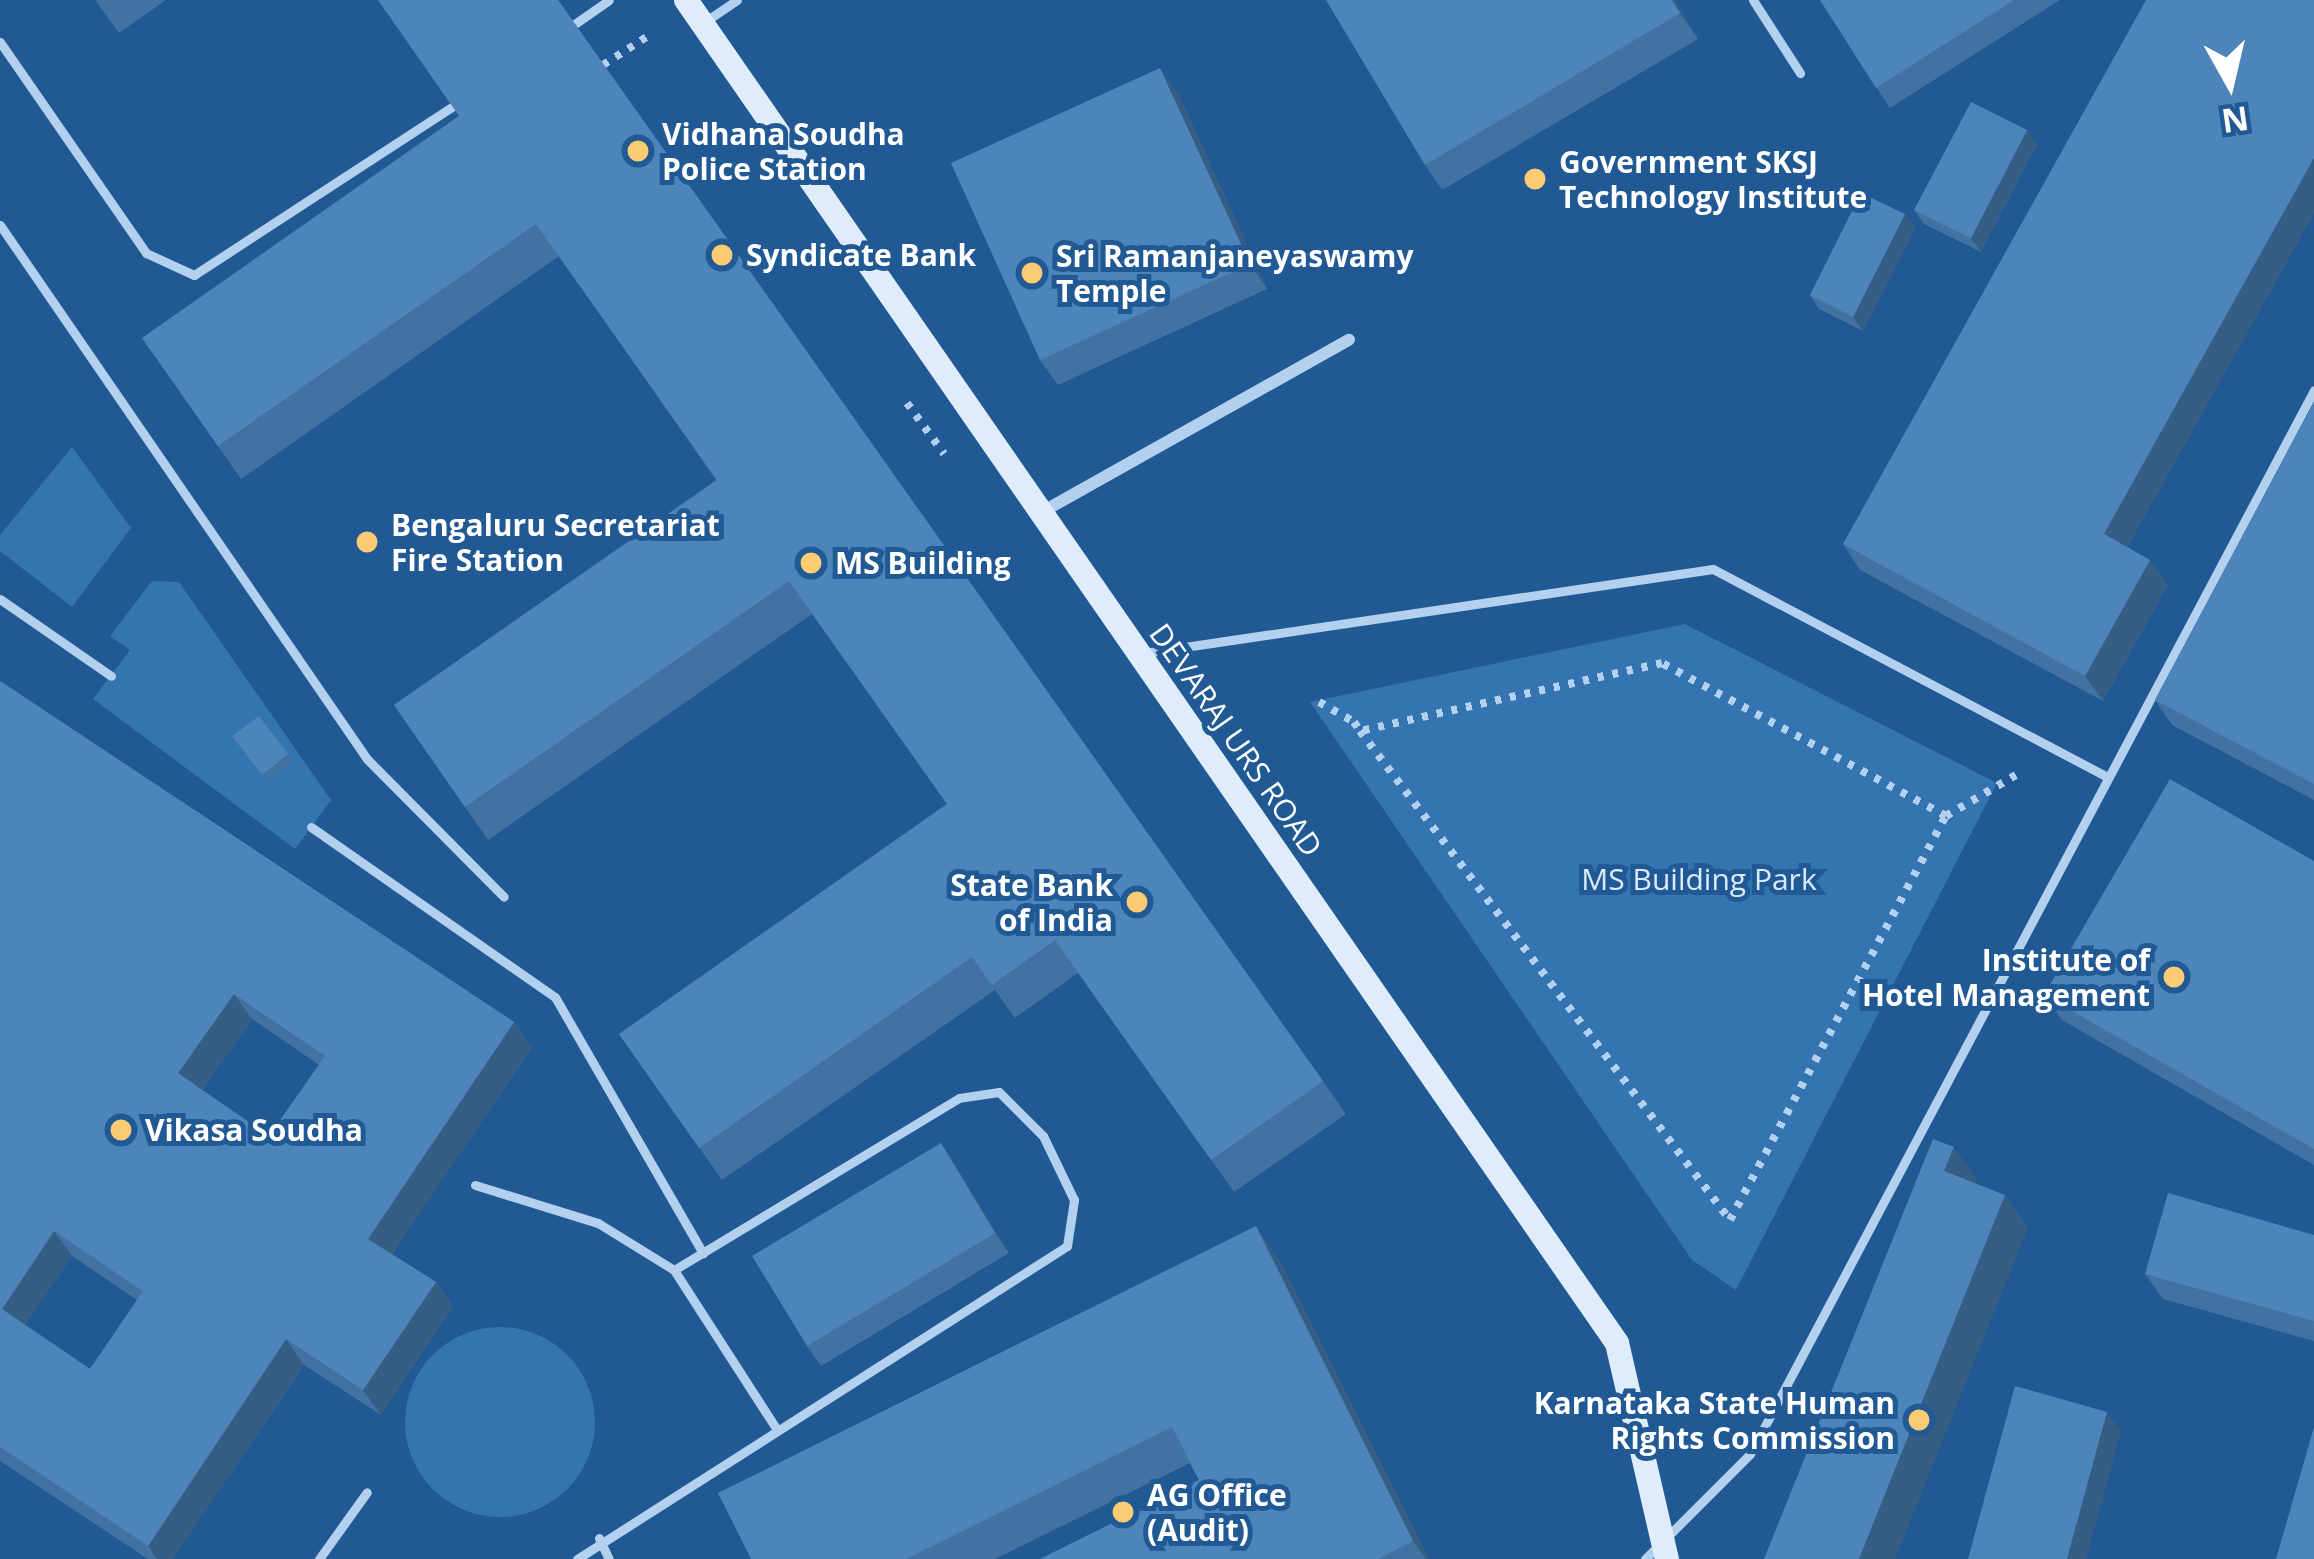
<!DOCTYPE html>
<html>
<head>
<meta charset="utf-8">
<style>
	body { margin:0 }
	#map { position:relative; width:2314px; height:1559px; overflow:hidden; background:#205993; font-family:"Open Sans",sans-serif }
	div>[style] { position:absolute }
	[style*='--x'] { left:calc(var(--x)*1px); top:calc(var(--y)*1px); width:calc(var(--w)*1px); rotate:calc(var(--a)*1deg) }
	.green>* { inset:0; background:#3474b1 }
	.round { border-radius:50% }
	.path>* { height:8px; margin-top:-4px; transform-origin:0; background:repeating-linear-gradient(90deg,#b3d1ee 0 6px,transparent 0 15px) }
	.lane>* { height:9px; margin:-4.5px; padding:0 4.5px; transform-origin:4.5px; border-radius:4.5px; background:#b3d1ee }
	.street>* { height:12px; margin:-6px; padding:0 6px; transform-origin:6px; border-radius:6px; background:#b3d1ee }
	.secondary>* { height:24px; margin:-12px; padding:0 12px; transform-origin:12px; border-radius:12px; background:#dfedfa }
	.wall>* { inset:0; background:#4272a1 }
	.shaded-wall>* { inset:0; background:#365d83 }
	.building>* { inset:0; background:#4d85bb }
	.dots>* { width:33px; height:33px; translate:-50% -50%; box-sizing:border-box; border:6px solid #205993; border-radius:50% }
	span { translate:-50% -50%; white-space:nowrap; text-align:center; line-height:1.15; -webkit-text-stroke:10px #205993; paint-order:stroke }
	.poi-label { font-size:30px; color:#fff; font-weight:700 }
	.left { translate:0 -50%; text-align:left }
	.right { translate:-100% -50%; text-align:right }
	.street-label { font-size:30px; color:#fff }
	.park-label { font-size:30px; color:#d9eafa }
	.north { position:absolute; left:2170px; top:24px; width:120px; height:120px; -webkit-text-stroke:9px #205993; paint-order:stroke; rotate:172deg; font-size:33px; font-weight:700; line-height:48px; text-align:center; color:#fff }
	.north::after { content:''; display:block; margin:auto; width:42px; height:54px; background:#fff; clip-path:polygon(50% 0,100% 100%,50% 72%,0 100%) }
</style>
</head>
<body>
<div id="map">
	<div class="green">
		<i style="clip-path:polygon(72px 447px,131px 528px,72px 607px,0 551px,0 535px)"></i>
		<i style="clip-path:polygon(152px 581px,179px 582px,331px 800px,295px 849px,93px 699px,130px 650px,110px 636px)"></i>
		<i style="clip-path:polygon(1685px 624px,1997px 783px,1736px 1290px,1692px 1260px,1310px 702px)"></i>
		<i class="round" style="left:405px;top:1327px;width:190px;height:190px"></i>
	</div>
	<div class="path">
		<i style="--x:603;--y:65;--w:54;--a:-32.8"></i>
		<i style="--x:907;--y:403;--w:63;--a:54"></i>
		<i style="--x:1319;--y:702;--w:40;--a:29.7"></i>
		<i style="--x:1354;--y:722;--w:11;--a:56"></i>
		<i style="--x:1360;--y:731;--w:613;--a:52.89"></i>
		<i style="--x:1730;--y:1220;--w:458;--a:-61.9"></i>
		<i style="--x:1946;--y:816;--w:323;--a:-151.7"></i>
		<i style="--x:1662;--y:663;--w:310;--a:167.3"></i>
		<i style="--x:1946;--y:816;--w:81;--a:-30.4"></i>
	</div>
	<div class="lane">
		<i style="--x:1753;--y:0;--w:87;--a:57.2"></i>
		<i style="--x:703;--y:23;--w:41;--a:-34.1"></i>
		<i style="--x:566;--y:30;--w:52;--a:-34.9"></i>
		<i style="--x:0;--y:42;--w:257;--a:55.3"></i>
		<i style="--x:146;--y:253;--w:53;--a:24.6"></i>
		<i style="--x:194;--y:275;--w:315;--a:-33.1"></i>
		<i style="--x:0;--y:225;--w:648;--a:55.5"></i>
		<i style="--x:367;--y:759;--w:194;--a:45.2"></i>
		<i style="--x:0;--y:599;--w:135;--a:34.7"></i>
		<i style="--x:1144;--y:653;--w:575;--a:-8.4"></i>
		<i style="--x:1713;--y:569;--w:446;--a:27.8"></i>
		<i style="--x:311;--y:827;--w:297;--a:34.9"></i>
		<i style="--x:555;--y:997;--w:296;--a:60"></i>
		<i style="--x:475;--y:1185;--w:129;--a:17.2"></i>
		<i style="--x:598;--y:1223;--w:89;--a:31.7"></i>
		<i style="--x:599;--y:1538;--w:23;--a:65"></i>
		<i style="--x:319;--y:1559;--w:82;--a:-54.4"></i>
		<i style="--x:577;--y:1559;--w:581;--a:-32.57"></i>
		<i style="--x:1067;--y:1246;--w:47;--a:-81.3"></i>
		<i style="--x:1074;--y:1200;--w:71;--a:-115.8"></i>
		<i style="--x:1043;--y:1136;--w:62;--a:-135"></i>
		<i style="--x:999;--y:1092;--w:40;--a:171.5"></i>
		<i style="--x:959;--y:1098;--w:333;--a:148.9"></i>
		<i style="--x:674;--y:1270;--w:187;--a:57.2"></i>
		<i style="--x:1645;--y:1559;--w:148;--a:-45"></i>
		<i style="--x:1750;--y:1454;--w:1204;--a:-62.07"></i>
	</div>
	<div class="street">
		<i style="--x:1042;--y:512;--w:352;--a:-29.3"></i>
	</div>
	<div class="secondary">
		<i style="--x:686;--y:0;--w:1634;--a:55.27"></i>
		<i style="--x:1617;--y:1343;--w:222;--a:77"></i>
	</div>
	<div class="wall">
		<i style="clip-path:polygon(95px 0,166px 0,119px 33px)"></i>
		<i style="clip-path:polygon(558px 0,1346px 1114px,1234px 1192px,1078px 973px,1015px 1018px,995px 990px,722px 1180px,619px 1034px,947px 804px,812px 614px,488px 840px,394px 705px,716px 480px,559px 256px,241px 479px,142px 338px,459px 116px)"></i>
		<i style="clip-path:polygon(1675px 0,1698px 39px,1442px 190px,1425px 165px)"></i>
		<i style="clip-path:polygon(1820px 0,2060px 0,1890px 108px)"></i>
		<i style="clip-path:polygon(1178px 93px,1267px 289px,1058px 385px,1040px 360px)"></i>
		<i style="clip-path:polygon(2027px 130px,2037px 144px,1981px 252px,1924px 224px,1914px 210px)"></i>
		<i style="clip-path:polygon(1905px 214px,1915px 228px,1863px 331px,1819px 309px,1810px 295px)"></i>
		<i style="clip-path:polygon(2314px 402px,2314px 800px,2172px 725px,2155px 700px)"></i>
		<i style="clip-path:polygon(1843px 544px,2128px 547px,2168px 585px,2103px 701px,1860px 570px)"></i>
		<i style="clip-path:polygon(evenodd,0 681px,514px 1022px,532px 1047px,392px 1254px,436px 1282px,453px 1307px,381px 1415px,304px 1365px,173px 1559px,148px 1559px,0 1461px,0 681px,252px 1019px,319px 1065px,269px 1136px,202px 1090px,252px 1019px,0 681px,72px 1256px,137px 1300px,90px 1369px,25px 1325px,72px 1256px)"></i>
		<i style="clip-path:polygon(259px 716px,293px 761px,267px 782px,232px 736px)"></i>
		<i style="clip-path:polygon(2314px 861px,2314px 1165px,2062px 1020px,2044px 995px)"></i>
		<i style="clip-path:polygon(941px 1143px,1009px 1253px,821px 1366px,807px 1346px)"></i>
		<i style="clip-path:polygon(2314px 1235px,2314px 1341px,2163px 1299px,2145px 1274px)"></i>
		<i style="clip-path:polygon(1279px 1259px,1429px 1559px,1040px 1559px,1199px 1480px,1190px 1463px,995px 1559px,751px 1559px)"></i>
	</div>
	<div class="shaded-wall">
		<i style="clip-path:polygon(1672px 0,1675px 0,1698px 39px,1680px 13px)"></i>
		<i style="clip-path:polygon(1160px 68px,1178px 93px,1267px 289px,1250px 264px)"></i>
		<i style="clip-path:polygon(2027px 130px,2037px 144px,1981px 252px,1971px 238px)"></i>
		<i style="clip-path:polygon(2314px 158px,2314px 214px,2121px 559px,2104px 534px)"></i>
		<i style="clip-path:polygon(1905px 214px,1915px 228px,1863px 331px,1853px 317px)"></i>
		<i style="clip-path:polygon(2150px 560px,2168px 585px,2103px 701px,2085px 676px)"></i>
		<i style="clip-path:polygon(234px 994px,252px 1019px,196px 1098px,178px 1073px)"></i>
		<i style="clip-path:polygon(514px 1022px,532px 1047px,386px 1264px,368px 1239px)"></i>
		<i style="clip-path:polygon(941px 1143px,955px 1163px,1009px 1253px,995px 1233px)"></i>
		<i style="clip-path:polygon(1954px 1147px,1977px 1180px,1967px 1204px,1944px 1171px)"></i>
		<i style="clip-path:polygon(2005px 1195px,2028px 1228px,1895px 1559px,1859px 1559px)"></i>
		<i style="clip-path:polygon(1256px 1226px,1279px 1259px,1429px 1559px,1426px 1559px,1413px 1541px)"></i>
		<i style="clip-path:polygon(54px 1231px,72px 1256px,19px 1334px,2px 1309px)"></i>
		<i style="clip-path:polygon(436px 1282px,453px 1307px,381px 1415px,363px 1390px)"></i>
		<i style="clip-path:polygon(286px 1339px,304px 1365px,173px 1559px,157px 1559px,148px 1546px)"></i>
		<i style="clip-path:polygon(2107px 1412px,2121px 1432px,2086px 1559px,2067px 1559px)"></i>
	</div>
	<div class="building">
		<i style="clip-path:polygon(378px 0,558px 0,1323px 1081px,1211px 1160px,1055px 940px,992px 985px,972px 957px,699px 1148px,619px 1034px,947px 804px,789px 581px,465px 807px,394px 705px,717px 480px,536px 224px,218px 446px,142px 338px,459px 116px)"></i>
		<i style="clip-path:polygon(1326px 0,1672px 0,1680px 13px,1425px 165px)"></i>
		<i style="clip-path:polygon(1820px 0,2014px 0,1876px 88px)"></i>
		<i style="clip-path:polygon(2146px 0,2314px 0,2314px 158px,2104px 534px,2150px 560px,2085px 676px,1843px 544px)"></i>
		<i style="clip-path:polygon(1160px 68px,1250px 264px,1040px 360px,951px 163px)"></i>
		<i style="clip-path:polygon(1971px 102px,2027px 130px,1971px 238px,1914px 210px)"></i>
		<i style="clip-path:polygon(1861px 193px,1905px 214px,1853px 317px,1810px 295px)"></i>
		<i style="clip-path:polygon(2314px 402px,2314px 784px,2155px 700px)"></i>
		<i style="clip-path:polygon(evenodd,0 681px,514px 1022px,368px 1239px,436px 1282px,363px 1390px,286px 1339px,148px 1546px,0 1447px,0 681px,234px 994px,325px 1056px,269px 1136px,178px 1073px,234px 994px,0 681px,54px 1231px,143px 1291px,90px 1369px,2px 1309px,54px 1231px)"></i>
		<i style="clip-path:polygon(259px 716px,288px 754px,262px 775px,232px 736px)"></i>
		<i style="clip-path:polygon(2170px 779px,2314px 861px,2314px 1149px,2044px 995px)"></i>
		<i style="clip-path:polygon(1933px 1139px,1954px 1147px,1944px 1171px,2005px 1195px,1859px 1559px,1764px 1559px)"></i>
		<i style="clip-path:polygon(941px 1143px,995px 1233px,807px 1346px,752px 1256px)"></i>
		<i style="clip-path:polygon(2168px 1193px,2314px 1235px,2314px 1321px,2145px 1274px)"></i>
		<i style="clip-path:polygon(1256px 1226px,1413px 1541px,1378px 1559px,1040px 1559px,1199px 1480px,1172px 1427px,906px 1559px,751px 1559px,718px 1493px)"></i>
		<i style="clip-path:polygon(2015px 1386px,2107px 1412px,2067px 1559px,1968px 1559px)"></i>
		<i style="clip-path:polygon(2314px 1427px,2314px 1559px,2276px 1559px)"></i>
	</div>
	<div class="dots">
		<i style="left:638px;top:151px;background:#fbcc74"></i>
		<i style="left:1535px;top:179px;background:#fbcc74"></i>
		<i style="left:722px;top:255px;background:#fbcc74"></i>
		<i style="left:1032px;top:273px;background:#fbcc74"></i>
		<i style="left:367px;top:542px;background:#fbcc74"></i>
		<i style="left:811px;top:563px;background:#fbcc74"></i>
		<i style="left:1137px;top:902px;background:#fbcc74"></i>
		<i style="left:2174px;top:977px;background:#fbcc74"></i>
		<i style="left:121px;top:1130px;background:#fbcc74"></i>
		<i style="left:1919px;top:1420px;background:#fbcc74"></i>
		<i style="left:1123px;top:1512px;background:#fbcc74"></i>
	</div>
	<div class="poi-label">
		<span class="left" style="left:662px;top:151px">Vidhana Soudha<br>Police Station</span>
		<span class="left" style="left:1559px;top:179px">Government SKSJ<br>Technology Institute</span>
		<span class="left" style="left:746px;top:255px">Syndicate Bank</span>
		<span class="left" style="left:1056px;top:273px">Sri Ramanjaneyaswamy<br>Temple</span>
		<span class="left" style="left:391px;top:542px">Bengaluru Secretariat<br>Fire Station</span>
		<span class="left" style="left:835px;top:563px">MS Building</span>
		<span class="right" style="left:1113px;top:902px">State Bank<br>of India</span>
		<span class="right" style="left:2150px;top:977px">Institute of<br>Hotel Management</span>
		<span class="left" style="left:145px;top:1130px">Vikasa Soudha</span>
		<span class="right" style="left:1895px;top:1420px">Karnataka State Human<br>Rights Commission</span>
		<span class="left" style="left:1147px;top:1512px">AG Office<br>(Audit)</span>
	</div>
	<div class="street-label">
		<span style="left:1236px;top:740px;rotate:55deg">DEVARAJ URS ROAD</span>
	</div>
	<div class="park-label">
		<span style="left:1699px;top:879px">MS Building Park</span>
	</div>
	<div class="north">N</div>
</div>
</body>
</html>
